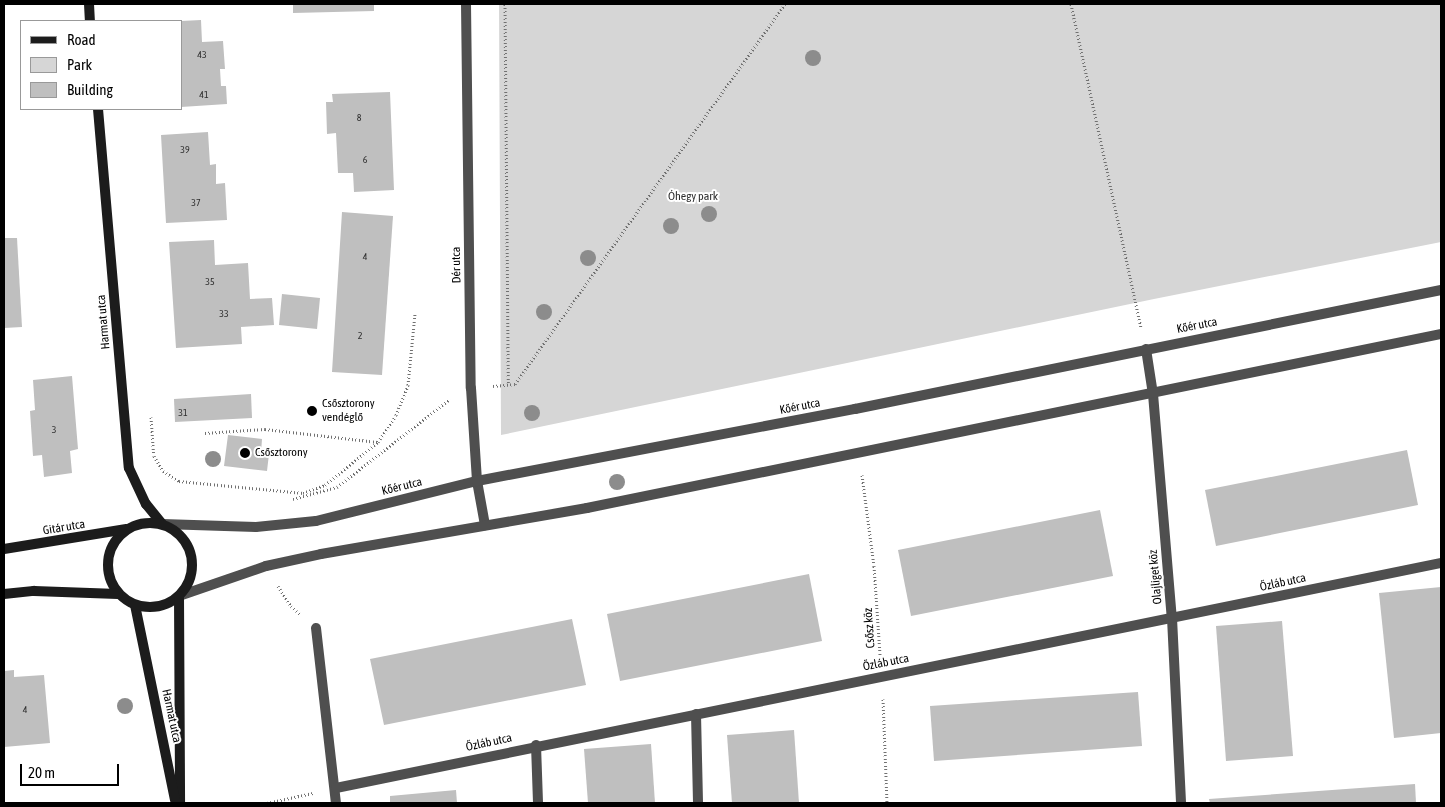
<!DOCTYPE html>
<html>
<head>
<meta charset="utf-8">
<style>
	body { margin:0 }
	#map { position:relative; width:1445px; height:807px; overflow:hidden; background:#fff; font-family:"Asap Condensed",sans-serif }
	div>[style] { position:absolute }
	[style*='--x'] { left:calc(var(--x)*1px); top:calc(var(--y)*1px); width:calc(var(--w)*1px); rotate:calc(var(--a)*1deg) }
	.green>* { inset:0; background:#d6d6d6 }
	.building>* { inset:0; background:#bfbfbf }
	.path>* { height:3px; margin-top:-1.5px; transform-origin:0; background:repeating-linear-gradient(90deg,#717171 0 1px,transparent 0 3.5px) }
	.lane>* { height:10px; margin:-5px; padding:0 5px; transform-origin:5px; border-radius:5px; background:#4f4f4f }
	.street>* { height:10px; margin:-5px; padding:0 5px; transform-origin:5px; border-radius:5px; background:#4f4f4f }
	.secondary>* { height:10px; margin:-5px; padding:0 5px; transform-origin:5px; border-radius:5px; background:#1c1c1c }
	.secondary>.ring { margin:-5px; padding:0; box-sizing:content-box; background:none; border:10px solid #1c1c1c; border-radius:50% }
	.trees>* { width:16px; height:16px; margin:-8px; border-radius:50%; background:#8c8c8c }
	.dots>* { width:14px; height:14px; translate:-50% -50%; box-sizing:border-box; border:2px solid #fff; border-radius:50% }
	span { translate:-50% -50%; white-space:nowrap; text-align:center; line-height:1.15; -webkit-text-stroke:4px #fff; paint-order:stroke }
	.number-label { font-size:10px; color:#303030 }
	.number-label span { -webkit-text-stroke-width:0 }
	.park-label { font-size:12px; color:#2d2d2d }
	.street-label { font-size:12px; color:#000 }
	.poi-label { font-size:12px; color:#000 }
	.left { translate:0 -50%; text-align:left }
	.frame { position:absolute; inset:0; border:5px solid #000; pointer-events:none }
	.legend { position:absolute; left:20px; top:20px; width:162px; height:90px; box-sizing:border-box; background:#fff; border:1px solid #999; margin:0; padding:6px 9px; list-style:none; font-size:15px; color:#000 }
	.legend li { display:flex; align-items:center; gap:10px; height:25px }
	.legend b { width:25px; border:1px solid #999 }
	.scale { position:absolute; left:20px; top:764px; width:99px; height:22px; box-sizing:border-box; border:2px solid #000; border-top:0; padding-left:6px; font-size:15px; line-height:18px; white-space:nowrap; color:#000; -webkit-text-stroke:4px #fff; paint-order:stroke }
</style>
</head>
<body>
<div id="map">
	<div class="green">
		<i style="clip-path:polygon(499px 4px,1441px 4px,1441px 242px,1154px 299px,501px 435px)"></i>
	</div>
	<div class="building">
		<i style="clip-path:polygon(293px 4px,374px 4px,374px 11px,293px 13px)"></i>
		<i style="clip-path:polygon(201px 20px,202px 42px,223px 41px,225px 69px,220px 69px,221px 86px,226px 86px,227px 104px,181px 107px,181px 21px)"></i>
		<i style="clip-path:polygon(390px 92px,394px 190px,354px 192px,353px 173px,338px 173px,336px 133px,327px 134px,326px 102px,333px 102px,332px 94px)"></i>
		<i style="clip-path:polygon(208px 132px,210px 165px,216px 164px,216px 184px,225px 183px,227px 220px,166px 223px,161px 135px)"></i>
		<i style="clip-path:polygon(342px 212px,393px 216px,382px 375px,332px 372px)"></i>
		<i style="clip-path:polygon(4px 238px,17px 238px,22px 327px,4px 328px)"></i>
		<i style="clip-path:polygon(214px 240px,215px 265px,248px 263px,250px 299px,272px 298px,274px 325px,241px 327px,242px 344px,176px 348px,169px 242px)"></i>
		<i style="clip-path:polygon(282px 294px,320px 298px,317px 329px,279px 325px)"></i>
		<i style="clip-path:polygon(72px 376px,78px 449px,70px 451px,72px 473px,44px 477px,42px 455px,33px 456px,30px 411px,35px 410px,33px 380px)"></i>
		<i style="clip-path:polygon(251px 394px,252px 418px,175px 422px,174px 399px)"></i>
		<i style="clip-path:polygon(228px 435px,262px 439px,261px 453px,269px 454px,267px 471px,224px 466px)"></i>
		<i style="clip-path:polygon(1407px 450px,1418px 505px,1216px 546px,1205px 490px)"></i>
		<i style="clip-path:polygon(1100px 510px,1113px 576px,911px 616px,898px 550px)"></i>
		<i style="clip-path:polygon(809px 574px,822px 641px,620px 681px,607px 614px)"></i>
		<i style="clip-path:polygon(1441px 587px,1441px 733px,1394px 738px,1379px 593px)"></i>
		<i style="clip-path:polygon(572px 619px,586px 685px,384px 725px,370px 659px)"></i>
		<i style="clip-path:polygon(1282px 621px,1293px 756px,1226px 761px,1216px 626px)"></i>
		<i style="clip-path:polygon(14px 670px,14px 677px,44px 675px,50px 743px,4px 747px,4px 671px)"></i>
		<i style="clip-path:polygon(1138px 692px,1142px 746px,934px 761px,930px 706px)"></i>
		<i style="clip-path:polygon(794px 730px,799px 803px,732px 803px,727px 735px)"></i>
		<i style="clip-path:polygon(651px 744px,655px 803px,588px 803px,584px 749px)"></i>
		<i style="clip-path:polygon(1415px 784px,1416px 803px,1210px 803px,1209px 799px)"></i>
		<i style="clip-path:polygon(456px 790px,457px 803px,390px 803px,390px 796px)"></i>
	</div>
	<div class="path">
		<i style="--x:505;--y:4;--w:380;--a:89.5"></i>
		<i style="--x:1071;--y:4;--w:332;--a:77.8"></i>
		<i style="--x:493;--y:386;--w:22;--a:-5"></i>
		<i style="--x:515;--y:384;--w:466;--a:-54.6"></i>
		<i style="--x:151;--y:417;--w:39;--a:86"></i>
		<i style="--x:154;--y:456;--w:17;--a:59"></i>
		<i style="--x:163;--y:471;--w:19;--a:32"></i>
		<i style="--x:179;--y:481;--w:125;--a:5.5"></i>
		<i style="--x:303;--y:493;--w:23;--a:-20"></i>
		<i style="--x:325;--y:485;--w:68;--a:-39.1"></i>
		<i style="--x:378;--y:442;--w:32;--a:-56"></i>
		<i style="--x:396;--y:415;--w:32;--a:-68"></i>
		<i style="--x:408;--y:385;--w:72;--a:-84.4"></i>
		<i style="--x:205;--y:433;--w:60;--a:-3.8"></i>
		<i style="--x:265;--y:429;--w:113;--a:6.6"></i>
		<i style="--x:862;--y:475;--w:92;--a:82.5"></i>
		<i style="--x:874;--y:566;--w:89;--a:86.1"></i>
		<i style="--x:293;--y:499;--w:46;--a:-15.3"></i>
		<i style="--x:337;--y:487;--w:143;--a:-37.9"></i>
		<i style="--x:278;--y:586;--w:24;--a:57"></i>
		<i style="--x:291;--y:606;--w:12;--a:42"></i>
		<i style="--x:883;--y:699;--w:104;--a:87.8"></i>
		<i style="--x:267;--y:803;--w:47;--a:-12.3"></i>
	</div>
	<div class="lane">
		<i style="--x:316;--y:628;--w:176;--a:83.5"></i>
	</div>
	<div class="street">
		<i style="--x:466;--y:4;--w:384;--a:89.3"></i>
		<i style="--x:471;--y:388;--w:93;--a:86.3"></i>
		<i style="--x:477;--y:481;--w:45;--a:79.7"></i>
		<i style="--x:1146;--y:349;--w:46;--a:81.2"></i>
		<i style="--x:1153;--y:394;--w:225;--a:85.2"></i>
		<i style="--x:1172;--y:618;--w:185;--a:87.2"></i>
		<i style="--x:162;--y:524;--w:94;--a:1.8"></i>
		<i style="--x:256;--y:527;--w:60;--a:-5.7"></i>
		<i style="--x:316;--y:521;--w:166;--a:-14"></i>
		<i style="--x:477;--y:481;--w:385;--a:-10.8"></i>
		<i style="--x:855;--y:409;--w:598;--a:-11.48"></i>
		<i style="--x:179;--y:596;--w:92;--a:-19"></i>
		<i style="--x:266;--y:566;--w:56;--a:-12.3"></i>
		<i style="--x:321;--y:554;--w:270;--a:-9.8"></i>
		<i style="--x:587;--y:508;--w:872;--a:-11.52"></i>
		<i style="--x:696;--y:714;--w:89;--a:88.7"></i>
		<i style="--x:536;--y:745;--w:58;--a:88"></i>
		<i style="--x:336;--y:788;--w:1128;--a:-11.51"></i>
	</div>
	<div class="secondary">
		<i style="--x:89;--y:4;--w:17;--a:87"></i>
		<i style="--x:98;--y:109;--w:360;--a:85.1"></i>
		<i style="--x:129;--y:468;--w:40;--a:65"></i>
		<i style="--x:146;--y:504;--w:26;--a:51"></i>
		<i class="ring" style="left:108px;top:523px;width:74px;height:74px"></i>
		<i style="--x:4;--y:549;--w:124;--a:-9.3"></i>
		<i style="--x:4;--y:594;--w:30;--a:-6"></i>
		<i style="--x:34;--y:591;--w:84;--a:2"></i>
		<i style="--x:179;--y:596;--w:207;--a:89.7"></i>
		<i style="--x:135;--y:605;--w:199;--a:78.4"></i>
	</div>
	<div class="trees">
		<i style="left:813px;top:58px"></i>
		<i style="left:709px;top:214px"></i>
		<i style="left:671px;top:226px"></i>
		<i style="left:588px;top:258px"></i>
		<i style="left:544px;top:312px"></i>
		<i style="left:532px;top:413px"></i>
		<i style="left:213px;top:459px"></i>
		<i style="left:617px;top:482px"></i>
		<i style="left:125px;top:706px"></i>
	</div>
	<div class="dots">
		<i style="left:312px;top:411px;background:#000"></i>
		<i style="left:245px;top:453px;background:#000"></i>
	</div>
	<div class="number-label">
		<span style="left:202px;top:55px">43</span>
		<span style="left:204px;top:95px">41</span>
		<span style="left:359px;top:118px">8</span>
		<span style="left:185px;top:150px">39</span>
		<span style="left:365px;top:160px">6</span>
		<span style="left:196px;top:203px">37</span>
		<span style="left:365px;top:257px">4</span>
		<span style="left:210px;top:282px">35</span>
		<span style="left:224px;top:314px">33</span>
		<span style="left:360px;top:336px">2</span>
		<span style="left:183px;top:413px">31</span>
		<span style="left:54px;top:430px">3</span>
		<span style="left:25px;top:710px">4</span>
	</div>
	<div class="park-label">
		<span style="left:693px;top:197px">Óhegy park</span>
	</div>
	<div class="street-label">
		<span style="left:457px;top:265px;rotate:-91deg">Dér utca</span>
		<span style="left:104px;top:322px;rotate:-95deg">Harmat utca</span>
		<span style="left:1197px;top:326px;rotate:-11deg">Kőér utca</span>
		<span style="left:800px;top:407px;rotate:-11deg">Kőér utca</span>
		<span style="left:402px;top:487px;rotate:-14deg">Kőér utca</span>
		<span style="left:64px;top:528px;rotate:-9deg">Gitár utca</span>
		<span style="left:1156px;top:577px;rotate:-95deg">Olajliget köz</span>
		<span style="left:1283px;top:583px;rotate:-12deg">Őzláb utca</span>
		<span style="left:870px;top:628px;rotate:-94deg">Csősz köz</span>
		<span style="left:886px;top:663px;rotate:-11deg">Őzláb utca</span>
		<span style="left:171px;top:716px;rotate:78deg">Harmat utca</span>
		<span style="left:489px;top:743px;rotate:-12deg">Őzláb utca</span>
	</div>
	<div class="poi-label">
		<span class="left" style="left:322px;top:411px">Csősztorony<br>vendéglő</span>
		<span class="left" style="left:255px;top:453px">Csősztorony</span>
	</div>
	<div class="frame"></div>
	<ul class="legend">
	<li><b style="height:6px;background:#1c1c1c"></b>Road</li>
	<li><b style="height:14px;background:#d6d6d6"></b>Park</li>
	<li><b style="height:14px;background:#bfbfbf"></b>Building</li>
	</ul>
	<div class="scale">20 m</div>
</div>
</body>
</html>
